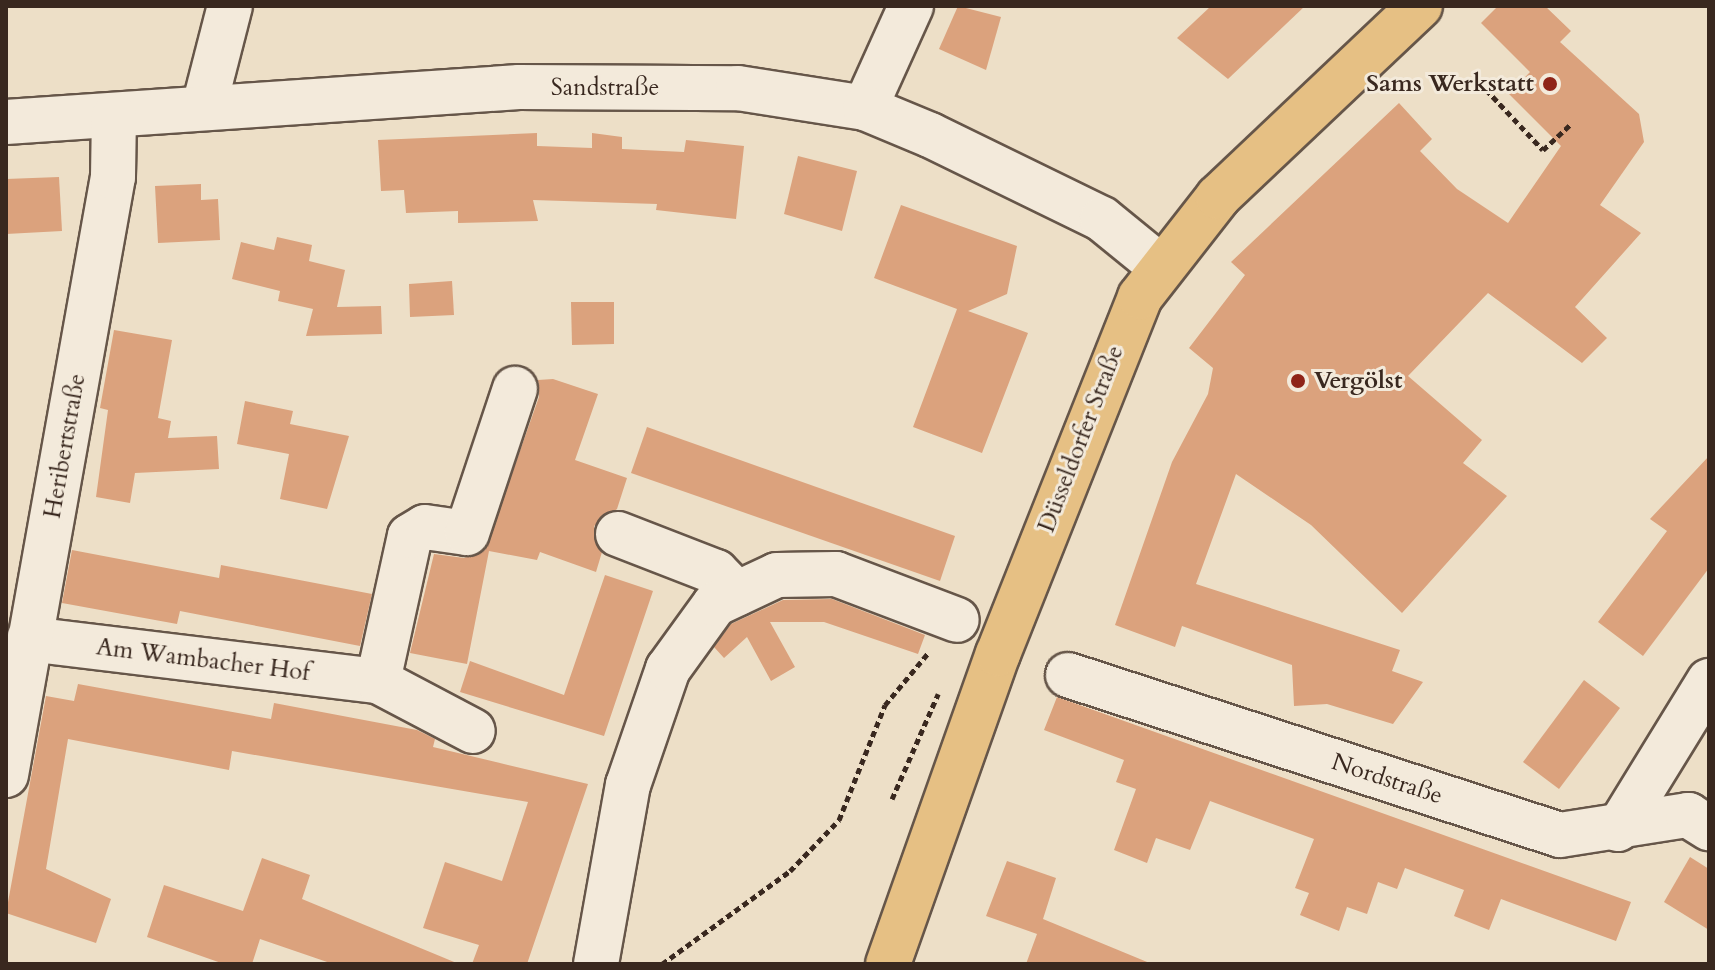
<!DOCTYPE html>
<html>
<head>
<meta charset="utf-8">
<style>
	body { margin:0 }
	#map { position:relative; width:1715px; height:970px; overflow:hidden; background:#eddfc7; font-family:Cardo,serif }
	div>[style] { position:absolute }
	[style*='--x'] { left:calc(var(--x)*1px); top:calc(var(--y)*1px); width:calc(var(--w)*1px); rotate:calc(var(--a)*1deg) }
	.building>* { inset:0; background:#dba27d }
	.path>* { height:5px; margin-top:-2.5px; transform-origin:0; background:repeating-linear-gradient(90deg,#39281f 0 6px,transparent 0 10px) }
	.roads { filter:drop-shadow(2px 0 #665649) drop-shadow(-2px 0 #665649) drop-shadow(0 2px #665649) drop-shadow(0 -2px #665649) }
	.minor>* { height:44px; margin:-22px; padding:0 22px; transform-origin:22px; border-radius:22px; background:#f3eadb }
	.major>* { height:44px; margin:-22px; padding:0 22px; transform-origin:22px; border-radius:22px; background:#e6c084 }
	.dots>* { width:22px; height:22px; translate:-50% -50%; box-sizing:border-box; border:4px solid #f3eadb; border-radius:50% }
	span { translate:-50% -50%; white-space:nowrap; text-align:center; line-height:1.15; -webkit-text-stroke:6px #f3eadb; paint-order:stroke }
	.poi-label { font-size:24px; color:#39281f; font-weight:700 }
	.right { translate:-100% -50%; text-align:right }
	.left { translate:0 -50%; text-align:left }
	.street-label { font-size:24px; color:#39281f }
	.frame { position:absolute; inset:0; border:8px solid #39281f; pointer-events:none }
</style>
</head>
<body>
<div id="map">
	<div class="building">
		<i style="clip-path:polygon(958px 6px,1001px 17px,986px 70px,939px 49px)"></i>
		<i style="clip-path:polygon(1211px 6px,1305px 6px,1228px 79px,1177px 38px)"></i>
		<i style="clip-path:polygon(1498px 6px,1545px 6px,1571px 31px,1560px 42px,1639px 114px,1644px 142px,1600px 205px,1641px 233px,1575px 307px,1607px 338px,1582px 363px,1488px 293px,1408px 376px,1482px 440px,1463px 463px,1507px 496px,1402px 613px,1311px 525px,1236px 474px,1196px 584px,1400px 650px,1392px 671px,1423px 682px,1393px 724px,1327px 704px,1294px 706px,1292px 665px,1182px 626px,1175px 647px,1115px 625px,1172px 462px,1208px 394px,1213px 368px,1189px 348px,1245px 275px,1231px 262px,1399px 103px,1432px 139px,1420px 151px,1457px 189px,1508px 223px,1561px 146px,1509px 94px,1530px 72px,1481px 23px)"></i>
		<i style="clip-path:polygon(537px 133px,537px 146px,592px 148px,592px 133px,622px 137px,622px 149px,684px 152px,686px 140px,744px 146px,736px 219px,656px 210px,657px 204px,533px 200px,538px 221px,458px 223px,458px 211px,406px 213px,404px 190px,381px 191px,378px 140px)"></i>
		<i style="clip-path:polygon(798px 156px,857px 171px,842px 231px,784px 214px)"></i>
		<i style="clip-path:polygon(59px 177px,62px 231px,6px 234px,6px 179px)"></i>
		<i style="clip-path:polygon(201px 184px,201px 200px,218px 199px,220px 240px,158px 243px,155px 186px)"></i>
		<i style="clip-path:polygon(901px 205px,1017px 246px,1007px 294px,968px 311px,1028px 333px,982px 453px,913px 427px,957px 309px,874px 278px)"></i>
		<i style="clip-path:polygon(277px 237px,312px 245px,309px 261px,345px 270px,337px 307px,381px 306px,382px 334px,306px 336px,313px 309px,278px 301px,280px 291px,232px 279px,241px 242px,274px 250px)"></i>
		<i style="clip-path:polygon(452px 281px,454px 315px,410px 317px,409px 284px)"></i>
		<i style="clip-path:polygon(571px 302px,614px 302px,614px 344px,572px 345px)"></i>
		<i style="clip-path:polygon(114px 330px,172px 340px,158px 418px,171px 421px,168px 438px,217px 436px,219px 469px,135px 473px,130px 503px,96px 497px,108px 410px,100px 408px)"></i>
		<i style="clip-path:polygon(553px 379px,598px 394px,575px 460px,627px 478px,617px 509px,594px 526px,602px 552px,596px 572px,540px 552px,537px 560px,489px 551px,467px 664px,410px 653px,434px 554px,464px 558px,485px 550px,539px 397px,538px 380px)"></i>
		<i style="clip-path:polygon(245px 401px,293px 411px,290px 424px,349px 436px,327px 509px,280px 499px,289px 454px,237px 444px)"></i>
		<i style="clip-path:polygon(647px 427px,955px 536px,940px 581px,631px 473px)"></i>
		<i style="clip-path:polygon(1709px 456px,1709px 568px,1643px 656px,1598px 622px,1667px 531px,1650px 519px)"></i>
		<i style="clip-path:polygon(72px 550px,219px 578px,221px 565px,372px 594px,360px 646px,180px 611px,177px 624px,62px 603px)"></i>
		<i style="clip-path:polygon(605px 575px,653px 591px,604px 736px,460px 692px,470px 661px,564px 695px)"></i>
		<i style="clip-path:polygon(832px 599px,925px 635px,918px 654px,824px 622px,770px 622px,795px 667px,771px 681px,747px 637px,724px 658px,714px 647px,731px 624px,783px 600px)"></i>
		<i style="clip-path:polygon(1584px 680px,1620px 708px,1559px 789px,1523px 762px)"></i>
		<i style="clip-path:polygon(78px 684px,271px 719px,274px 703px,417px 730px,435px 739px,433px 747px,588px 784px,527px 964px,472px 964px,479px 945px,423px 928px,445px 862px,502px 881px,528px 802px,232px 751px,229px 770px,68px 739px,46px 869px,111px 899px,96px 943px,6px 913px,46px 696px,74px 701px)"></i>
		<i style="clip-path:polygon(1057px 697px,1631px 902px,1616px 941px,1501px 899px,1489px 930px,1454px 916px,1464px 890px,1405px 868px,1397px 889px,1378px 882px,1367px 914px,1347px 907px,1339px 931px,1300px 915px,1309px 893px,1295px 888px,1314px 839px,1210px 801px,1190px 850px,1156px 838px,1147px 863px,1114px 850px,1136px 789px,1116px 782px,1124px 760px,1044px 730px)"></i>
		<i style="clip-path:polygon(1690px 857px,1709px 869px,1709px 930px,1664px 902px)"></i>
		<i style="clip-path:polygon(262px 858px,310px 875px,302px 899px,459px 964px,333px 964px,260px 939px,252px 964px,224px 964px,147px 937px,164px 885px,243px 911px)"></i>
		<i style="clip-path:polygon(1007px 861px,1056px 878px,1043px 919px,1152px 964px,1026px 964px,1037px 934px,986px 916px)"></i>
	</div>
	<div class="path">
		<i style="--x:1479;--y:82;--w:93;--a:46.7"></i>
		<i style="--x:1543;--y:150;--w:37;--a:-43"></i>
		<i style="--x:892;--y:799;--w:115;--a:-66.3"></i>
		<i style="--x:662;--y:964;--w:158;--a:-36"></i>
		<i style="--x:790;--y:871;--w:71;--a:-46.1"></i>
		<i style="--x:839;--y:820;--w:124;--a:-68.2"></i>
		<i style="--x:885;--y:705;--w:69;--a:-50.3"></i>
	</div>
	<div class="roads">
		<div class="minor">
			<i style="--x:204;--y:107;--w:104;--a:-75.6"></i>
			<i style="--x:865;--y:108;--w:112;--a:-65.7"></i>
			<i style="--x:6;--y:122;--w:514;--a:-3.9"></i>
			<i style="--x:519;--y:87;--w:219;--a:0.3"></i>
			<i style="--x:738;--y:88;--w:129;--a:8.9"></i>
			<i style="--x:865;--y:108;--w:70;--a:22.6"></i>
			<i style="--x:930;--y:135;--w:191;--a:26"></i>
			<i style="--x:1102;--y:219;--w:77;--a:39.2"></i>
			<i style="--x:618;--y:534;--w:105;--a:21.2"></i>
			<i style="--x:716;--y:572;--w:30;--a:46"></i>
			<i style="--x:29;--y:639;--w:352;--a:6.9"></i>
			<i style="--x:378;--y:681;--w:107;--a:27.8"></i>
			<i style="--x:1068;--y:675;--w:517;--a:18.01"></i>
			<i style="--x:1560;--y:835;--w:130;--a:-8.9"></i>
			<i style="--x:1688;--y:815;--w:25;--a:32"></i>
			<i style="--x:378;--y:681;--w:148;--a:-77.6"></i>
			<i style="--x:410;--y:536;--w:17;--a:-31"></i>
			<i style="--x:425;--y:527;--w:42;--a:8.1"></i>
			<i style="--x:467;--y:533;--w:152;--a:-71.6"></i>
			<i style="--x:6;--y:775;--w:607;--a:-79.86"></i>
			<i style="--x:113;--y:177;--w:61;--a:-89.1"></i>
			<i style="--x:1618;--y:829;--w:174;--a:-58.4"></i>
			<i style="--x:596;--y:964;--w:182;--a:-79.9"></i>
			<i style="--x:628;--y:785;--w:123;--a:-71"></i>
			<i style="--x:668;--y:669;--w:80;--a:-54.1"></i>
			<i style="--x:715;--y:604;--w:68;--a:-25.1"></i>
			<i style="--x:777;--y:575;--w:59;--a:-1"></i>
			<i style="--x:836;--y:574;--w:129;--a:20.8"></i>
		</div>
		<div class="major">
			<i style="--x:888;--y:964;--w:329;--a:-70.5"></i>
			<i style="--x:998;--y:654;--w:384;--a:-68.3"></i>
			<i style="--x:1140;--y:297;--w:127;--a:-52"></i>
			<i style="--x:1218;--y:197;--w:278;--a:-43.4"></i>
		</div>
	</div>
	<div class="dots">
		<i style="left:1550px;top:84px;background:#8f2418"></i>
		<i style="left:1298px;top:381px;background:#8f2418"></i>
	</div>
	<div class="poi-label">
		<span class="right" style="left:1534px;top:84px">Sams Werkstatt</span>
		<span class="left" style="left:1314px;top:381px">Vergölst</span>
	</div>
	<div class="street-label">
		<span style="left:605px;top:88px">Sandstraße</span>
		<span style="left:1081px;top:439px;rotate:-69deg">Düsseldorfer Straße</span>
		<span style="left:65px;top:446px;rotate:-80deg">Heribertstraße</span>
		<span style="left:203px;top:660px;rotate:7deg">Am Wambacher Hof</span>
		<span style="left:1387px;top:779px;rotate:18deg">Nordstraße</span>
	</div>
	<div class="frame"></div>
</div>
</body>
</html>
